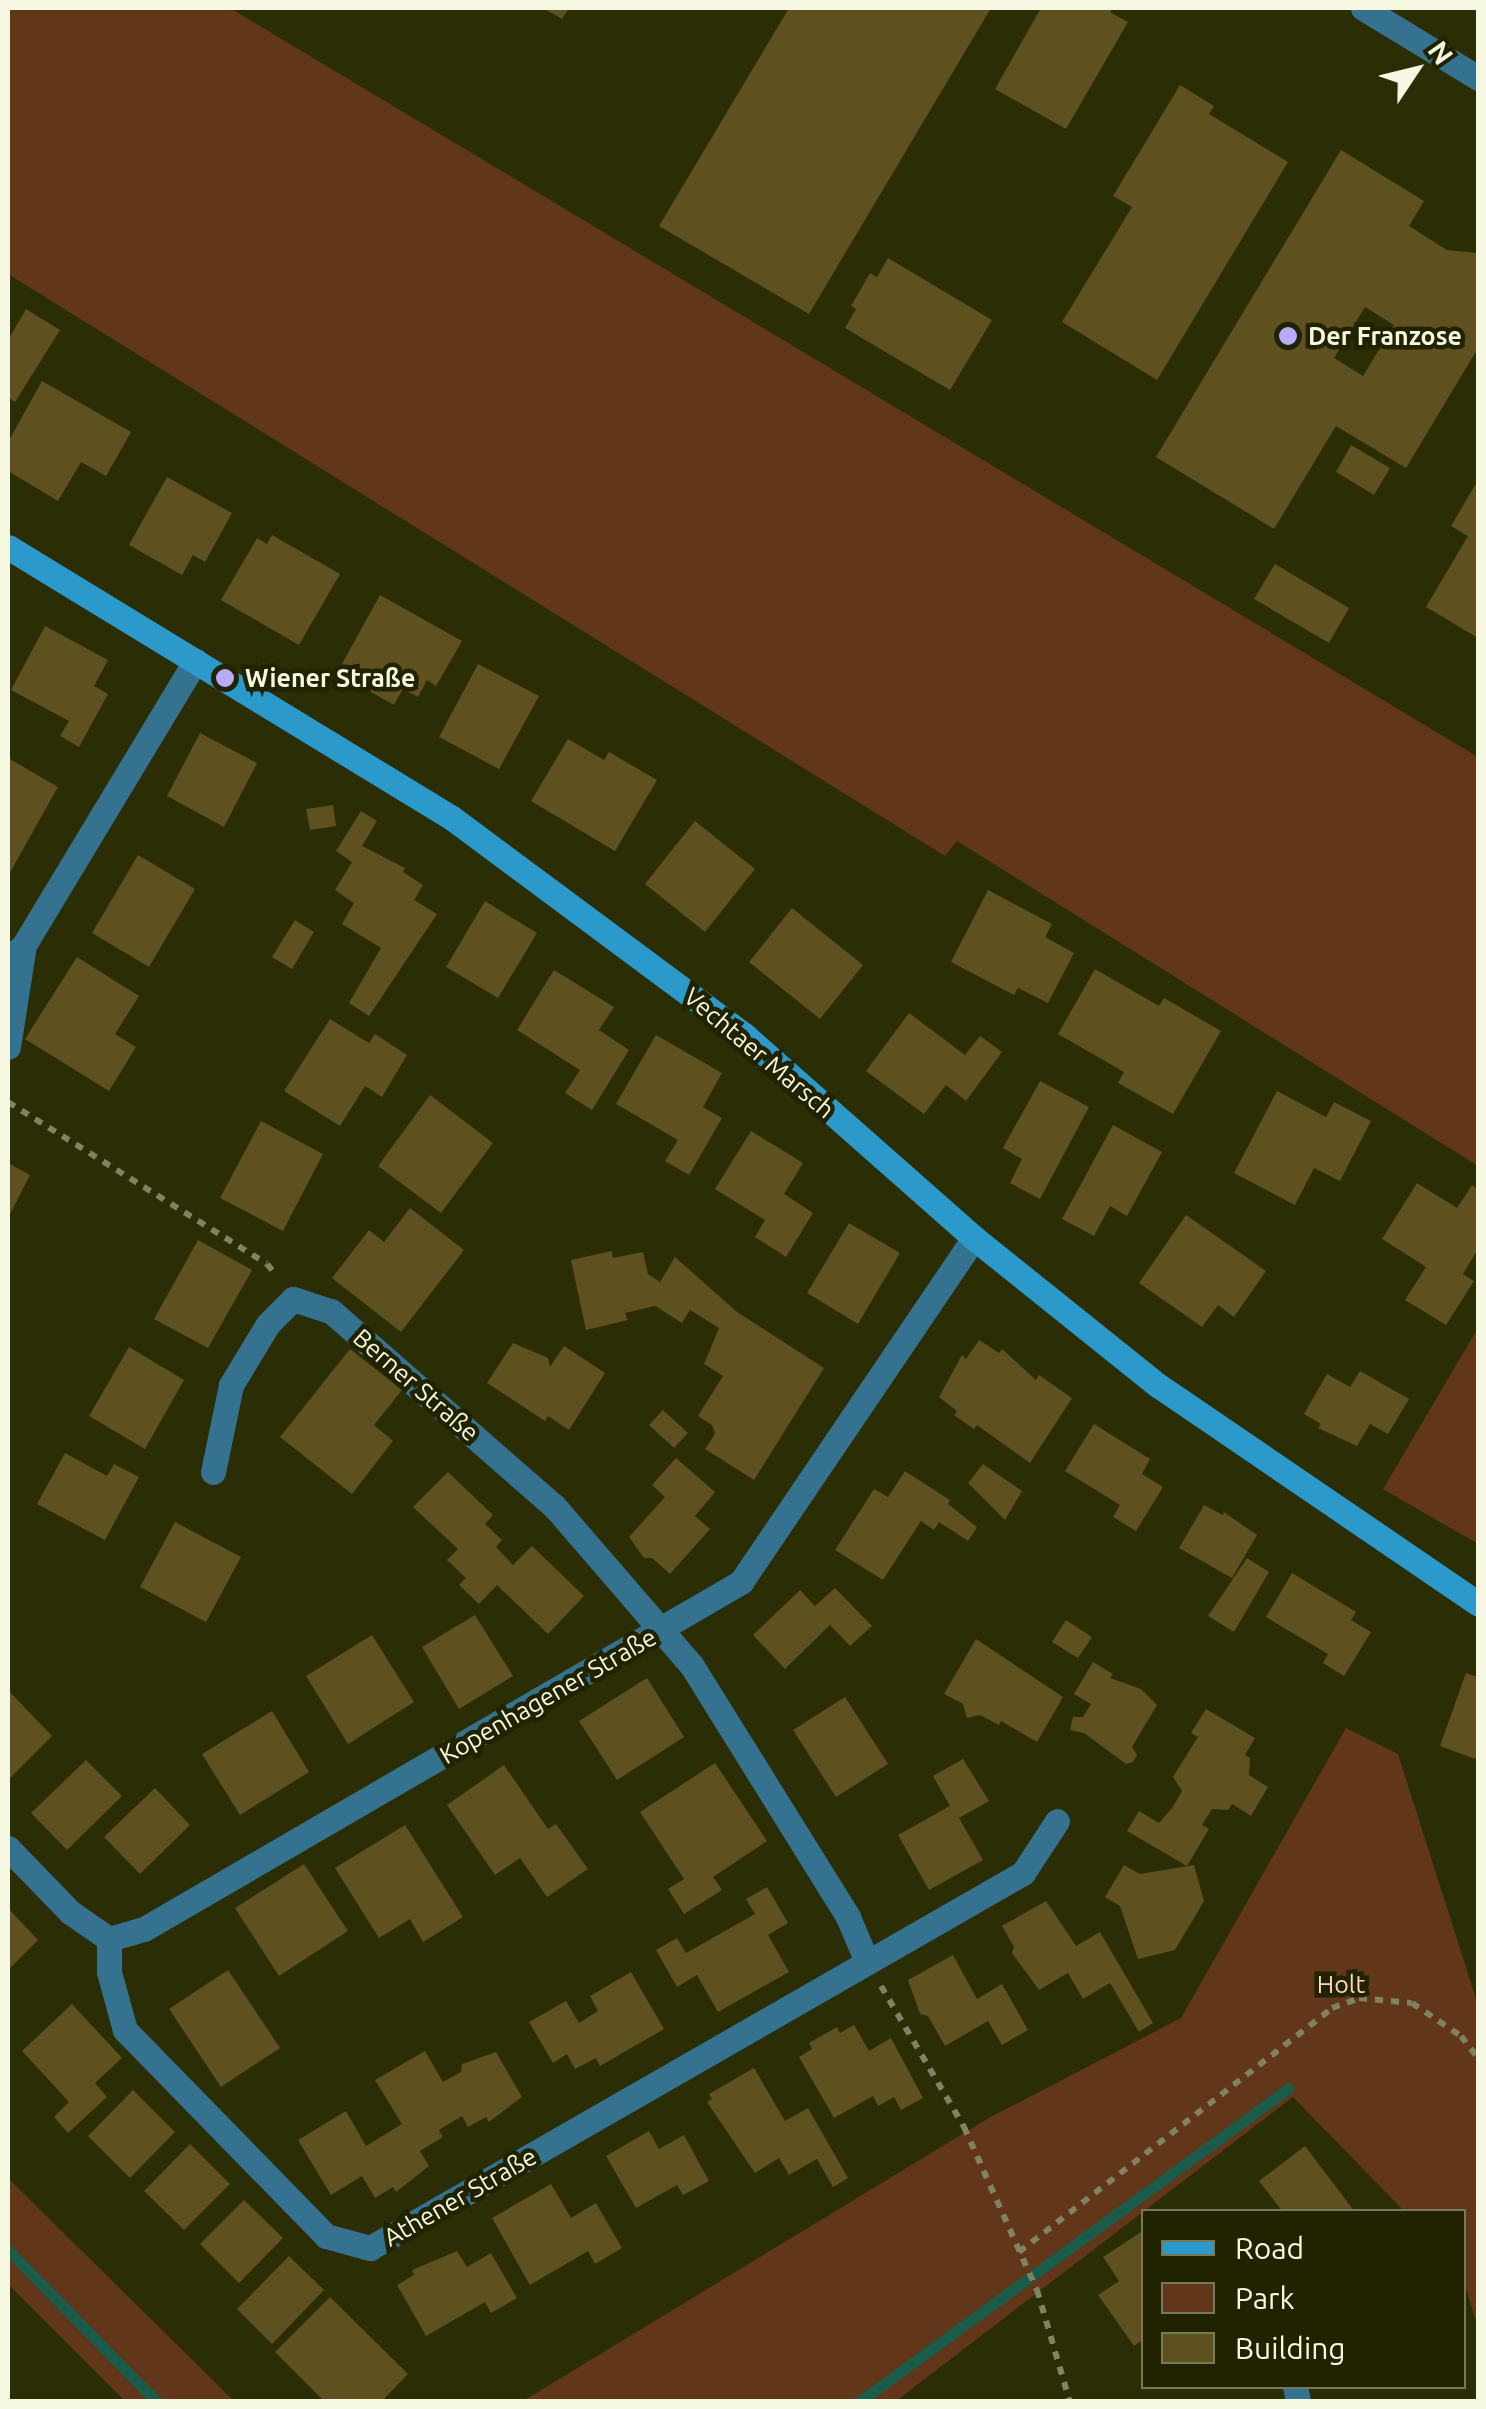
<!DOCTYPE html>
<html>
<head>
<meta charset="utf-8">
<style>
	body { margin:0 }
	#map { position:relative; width:1486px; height:2409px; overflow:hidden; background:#2b2d04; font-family:Ubuntu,sans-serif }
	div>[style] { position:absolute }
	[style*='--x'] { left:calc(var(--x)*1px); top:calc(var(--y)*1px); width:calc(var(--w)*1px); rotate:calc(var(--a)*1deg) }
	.green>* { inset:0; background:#613619 }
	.stream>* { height:11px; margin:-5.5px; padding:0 5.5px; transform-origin:5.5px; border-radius:5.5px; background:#1b5b4a }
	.building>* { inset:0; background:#5f501f }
	.path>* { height:6px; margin-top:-3px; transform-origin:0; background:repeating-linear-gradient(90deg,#808261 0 8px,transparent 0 16px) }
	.street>* { height:25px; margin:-12.5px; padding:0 12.5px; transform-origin:12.5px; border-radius:12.5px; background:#347290 }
	.secondary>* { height:25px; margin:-12.5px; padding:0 12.5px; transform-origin:12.5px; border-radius:12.5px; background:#2b9acb }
	.dots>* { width:28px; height:28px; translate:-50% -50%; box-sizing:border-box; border:5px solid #212300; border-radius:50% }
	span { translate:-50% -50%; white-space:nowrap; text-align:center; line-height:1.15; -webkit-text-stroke:9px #212300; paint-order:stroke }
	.poi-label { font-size:25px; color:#f5f7e1; font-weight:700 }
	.left { translate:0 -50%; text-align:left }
	.street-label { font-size:25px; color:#f5f7e1 }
	.park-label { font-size:25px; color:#fdd3ba }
	.frame { position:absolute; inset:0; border:10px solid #f5f7e1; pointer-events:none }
	.legend { position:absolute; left:1141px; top:2209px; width:325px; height:180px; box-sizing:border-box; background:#212300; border:2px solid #76785a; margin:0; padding:12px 18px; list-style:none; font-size:30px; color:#f5f7e1 }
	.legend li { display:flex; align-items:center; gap:20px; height:50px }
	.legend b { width:50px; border:2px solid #76785a }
	.north { position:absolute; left:1366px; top:20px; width:100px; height:100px; -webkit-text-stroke:8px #212300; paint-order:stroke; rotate:55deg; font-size:28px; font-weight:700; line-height:40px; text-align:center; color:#f5f7e1 }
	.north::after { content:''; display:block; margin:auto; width:35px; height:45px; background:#f5f7e1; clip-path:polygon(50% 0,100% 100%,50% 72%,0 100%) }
</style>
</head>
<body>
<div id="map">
	<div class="green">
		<i style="clip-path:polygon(8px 8px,230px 8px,1478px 757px,1478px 1166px,957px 841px,945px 856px,8px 274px)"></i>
		<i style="clip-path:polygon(1478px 1328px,1478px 1544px,1383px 1489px)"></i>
		<i style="clip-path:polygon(1346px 1728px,1398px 1754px,1478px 2005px,1478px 2329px,1464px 2281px,1464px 2212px,1404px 2211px,1293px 2097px,896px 2401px,523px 2401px,987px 2119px,1181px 2018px)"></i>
		<i style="clip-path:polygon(8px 2178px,234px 2401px,125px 2401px,8px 2284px)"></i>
	</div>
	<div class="stream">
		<i style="--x:8;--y:2250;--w:213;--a:45.6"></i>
		<i style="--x:859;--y:2402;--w:532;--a:-36.14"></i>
	</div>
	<div class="building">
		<i style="clip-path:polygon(543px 8px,569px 8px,562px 19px)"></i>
		<i style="clip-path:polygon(789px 8px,991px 8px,809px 314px,659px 226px)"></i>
		<i style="clip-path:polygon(1041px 8px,1113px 8px,1110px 12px,1128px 22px,1066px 129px,995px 89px)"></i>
		<i style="clip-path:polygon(1180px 85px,1214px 106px,1209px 114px,1288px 162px,1157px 380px,1062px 322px,1132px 207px,1113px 196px)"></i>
		<i style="clip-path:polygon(evenodd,1341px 150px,1424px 201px,1409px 226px,1447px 250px,1478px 253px,1478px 348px,1406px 468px,1336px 426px,1274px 529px,1156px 457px,1341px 150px,1365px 307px,1394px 325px,1363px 376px,1334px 358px,1365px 307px)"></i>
		<i style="clip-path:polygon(888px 258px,992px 320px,950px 390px,845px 328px,856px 309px,851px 306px,870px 273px,877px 277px)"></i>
		<i style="clip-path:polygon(26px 309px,60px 330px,15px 402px,8px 397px,8px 340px)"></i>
		<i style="clip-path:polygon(42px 381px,131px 432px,106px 476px,81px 462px,58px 501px,8px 471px,8px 442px)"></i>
		<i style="clip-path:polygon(1351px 445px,1390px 468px,1374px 495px,1336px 472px)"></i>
		<i style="clip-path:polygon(167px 477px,232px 513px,205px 562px,193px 555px,182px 575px,129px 545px)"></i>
		<i style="clip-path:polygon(1478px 480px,1478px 638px,1426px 607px,1468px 536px,1451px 526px)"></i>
		<i style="clip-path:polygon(272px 535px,340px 574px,299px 645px,221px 600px,257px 538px,267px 544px)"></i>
		<i style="clip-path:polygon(1275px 564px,1349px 608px,1329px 643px,1254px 599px)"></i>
		<i style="clip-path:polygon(380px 595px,462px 641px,436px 686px,427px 680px,418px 697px,403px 689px,394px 705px,337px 673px)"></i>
		<i style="clip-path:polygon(45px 626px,108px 660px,94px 686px,108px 694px,79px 747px,60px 736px,69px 721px,11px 690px)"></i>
		<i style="clip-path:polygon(478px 664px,539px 696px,499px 769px,439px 737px)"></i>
		<i style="clip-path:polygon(200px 733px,257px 763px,224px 827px,167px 796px)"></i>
		<i style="clip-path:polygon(568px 739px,604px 760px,609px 752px,657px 780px,615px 851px,531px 801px)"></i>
		<i style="clip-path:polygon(8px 758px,58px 787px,8px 876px)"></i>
		<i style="clip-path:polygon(333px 805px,336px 826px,310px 830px,306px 809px)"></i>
		<i style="clip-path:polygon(361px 811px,377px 821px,362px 846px,405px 868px,403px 872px,423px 885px,414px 900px,437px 914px,369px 1016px,349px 1003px,381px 948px,342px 924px,354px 903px,335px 890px,352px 862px,336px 851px)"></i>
		<i style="clip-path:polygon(695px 821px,755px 869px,705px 932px,645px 884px)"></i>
		<i style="clip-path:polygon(138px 855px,195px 889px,149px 967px,92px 933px)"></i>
		<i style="clip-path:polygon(988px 890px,1052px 924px,1045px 937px,1074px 953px,1048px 1003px,1018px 988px,1014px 995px,951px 962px)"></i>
		<i style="clip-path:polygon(485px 901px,537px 933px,498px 998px,446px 967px)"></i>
		<i style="clip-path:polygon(792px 908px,863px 965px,820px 1019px,749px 962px)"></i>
		<i style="clip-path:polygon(295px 920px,314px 932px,292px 969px,272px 957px)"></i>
		<i style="clip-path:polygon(77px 957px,139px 996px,115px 1034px,136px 1047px,109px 1091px,25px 1039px)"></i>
		<i style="clip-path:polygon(1095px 969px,1159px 1006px,1164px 998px,1221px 1031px,1173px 1114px,1118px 1083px,1124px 1072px,1058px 1034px)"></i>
		<i style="clip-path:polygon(554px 970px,614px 1007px,599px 1030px,629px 1050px,592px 1110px,565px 1093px,580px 1070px,517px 1030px)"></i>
		<i style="clip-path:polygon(909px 1013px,965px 1055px,980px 1036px,1002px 1052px,966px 1101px,946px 1085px,924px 1114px,866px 1071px)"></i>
		<i style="clip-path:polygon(330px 1019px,369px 1043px,375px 1034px,407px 1055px,382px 1097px,365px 1086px,340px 1126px,284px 1091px)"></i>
		<i style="clip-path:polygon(656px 1035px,722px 1073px,703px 1107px,722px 1118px,689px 1175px,665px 1161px,678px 1140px,616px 1104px)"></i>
		<i style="clip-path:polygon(1040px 1081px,1089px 1107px,1040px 1199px,1010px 1183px,1022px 1159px,1003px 1148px)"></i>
		<i style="clip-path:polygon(1277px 1091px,1326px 1117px,1334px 1102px,1371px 1121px,1340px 1181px,1314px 1168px,1295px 1205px,1234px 1173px)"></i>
		<i style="clip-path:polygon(430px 1095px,493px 1143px,441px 1213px,378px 1166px)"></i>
		<i style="clip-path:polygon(261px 1121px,323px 1154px,283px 1231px,220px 1198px)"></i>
		<i style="clip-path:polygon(1113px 1125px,1162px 1152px,1127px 1216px,1110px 1206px,1094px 1236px,1062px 1219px)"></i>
		<i style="clip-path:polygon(751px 1131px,803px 1163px,784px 1194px,813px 1213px,786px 1257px,755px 1237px,765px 1220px,715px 1189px)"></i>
		<i style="clip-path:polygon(8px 1163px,30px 1175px,8px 1218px)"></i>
		<i style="clip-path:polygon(1417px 1183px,1457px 1208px,1472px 1185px,1478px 1189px,1478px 1249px,1463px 1274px,1474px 1281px,1446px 1325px,1405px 1300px,1426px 1267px,1382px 1239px)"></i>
		<i style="clip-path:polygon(410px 1208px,464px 1250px,401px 1332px,332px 1278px,369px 1230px,384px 1242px)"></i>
		<i style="clip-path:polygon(1186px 1215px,1266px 1271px,1234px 1317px,1218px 1305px,1202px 1327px,1139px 1283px)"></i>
		<i style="clip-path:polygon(849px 1223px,900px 1253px,858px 1324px,807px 1293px)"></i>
		<i style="clip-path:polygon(198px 1240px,252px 1270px,208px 1348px,154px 1319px)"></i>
		<i style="clip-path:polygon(612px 1251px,613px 1258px,643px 1252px,648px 1274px,660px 1282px,675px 1257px,737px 1312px,824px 1368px,754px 1480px,705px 1449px,715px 1434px,712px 1425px,698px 1416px,723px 1376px,704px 1364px,719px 1328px,690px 1310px,682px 1323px,655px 1306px,625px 1313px,628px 1320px,586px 1330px,571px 1260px)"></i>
		<i style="clip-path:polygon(979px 1340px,999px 1353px,1002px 1349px,1036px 1380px,1039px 1375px,1072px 1398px,1030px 1463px,977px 1425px,974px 1429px,954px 1415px,957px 1411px,939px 1397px,962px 1355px,966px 1359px)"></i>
		<i style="clip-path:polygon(513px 1343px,548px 1358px,550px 1367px,564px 1346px,605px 1373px,569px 1430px,548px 1416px,545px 1421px,487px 1383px)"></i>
		<i style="clip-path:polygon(129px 1347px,184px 1380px,145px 1449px,89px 1416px)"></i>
		<i style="clip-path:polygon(350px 1349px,402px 1390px,374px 1425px,393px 1441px,352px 1494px,280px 1437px)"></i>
		<i style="clip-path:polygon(1360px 1371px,1409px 1399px,1388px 1434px,1370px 1424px,1357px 1446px,1318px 1428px,1321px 1424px,1304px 1414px,1327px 1374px,1350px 1387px)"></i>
		<i style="clip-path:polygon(663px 1410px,688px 1433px,674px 1448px,649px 1425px)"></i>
		<i style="clip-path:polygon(1094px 1424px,1150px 1459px,1142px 1474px,1163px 1487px,1136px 1531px,1113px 1517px,1120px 1505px,1065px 1471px)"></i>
		<i style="clip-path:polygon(65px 1453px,107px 1476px,114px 1464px,139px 1477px,105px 1540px,37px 1504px)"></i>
		<i style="clip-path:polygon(676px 1458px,715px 1492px,695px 1516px,710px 1529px,670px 1574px,652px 1558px,644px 1558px,629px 1537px,665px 1497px,652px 1485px)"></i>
		<i style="clip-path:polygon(983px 1464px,1022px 1491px,1005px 1520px,968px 1483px)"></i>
		<i style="clip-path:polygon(905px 1471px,950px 1500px,948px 1504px,977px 1527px,968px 1541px,939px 1522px,934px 1530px,921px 1521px,883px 1580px,835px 1550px,874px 1489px,888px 1497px)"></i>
		<i style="clip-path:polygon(448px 1472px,493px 1515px,485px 1524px,502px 1540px,496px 1547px,513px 1565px,532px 1546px,584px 1596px,548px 1634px,497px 1585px,479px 1604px,459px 1585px,466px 1578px,447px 1560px,458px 1549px,413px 1507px)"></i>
		<i style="clip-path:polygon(1204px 1505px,1223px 1515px,1224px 1512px,1257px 1535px,1232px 1578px,1179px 1548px)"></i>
		<i style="clip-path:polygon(175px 1522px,241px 1557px,206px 1622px,140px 1587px)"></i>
		<i style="clip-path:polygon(1247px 1558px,1269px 1572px,1234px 1632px,1208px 1616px)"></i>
		<i style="clip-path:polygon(1292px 1573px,1356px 1612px,1351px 1620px,1371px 1632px,1344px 1676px,1323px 1663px,1328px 1654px,1266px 1617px)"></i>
		<i style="clip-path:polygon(835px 1588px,872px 1626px,850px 1646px,830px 1625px,785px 1669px,753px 1635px,800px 1590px,815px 1606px)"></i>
		<i style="clip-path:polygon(475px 1615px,513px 1676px,459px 1709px,422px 1647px)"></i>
		<i style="clip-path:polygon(1066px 1620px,1092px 1637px,1078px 1658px,1052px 1642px)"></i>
		<i style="clip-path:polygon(372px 1635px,414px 1702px,348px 1744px,306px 1676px)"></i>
		<i style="clip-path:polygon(976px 1639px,1063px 1697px,1037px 1742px,1001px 1721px,999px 1725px,980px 1715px,967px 1718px,963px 1704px,944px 1694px)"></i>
		<i style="clip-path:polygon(1093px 1662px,1113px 1674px,1110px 1678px,1141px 1689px,1157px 1705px,1132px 1747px,1137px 1755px,1133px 1762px,1126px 1764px,1084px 1733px,1070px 1730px,1073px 1717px,1083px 1717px,1091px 1704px,1074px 1694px)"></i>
		<i style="clip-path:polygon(1466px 1673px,1478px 1677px,1478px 1760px,1440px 1746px)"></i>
		<i style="clip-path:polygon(647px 1678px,684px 1737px,617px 1780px,579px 1721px)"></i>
		<i style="clip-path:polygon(8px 1690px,52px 1736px,8px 1780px)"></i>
		<i style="clip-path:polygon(845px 1697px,888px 1764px,836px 1797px,793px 1730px)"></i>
		<i style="clip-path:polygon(1206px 1709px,1255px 1738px,1245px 1755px,1250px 1758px,1249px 1775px,1268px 1787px,1251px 1816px,1232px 1804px,1228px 1810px,1212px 1809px,1202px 1825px,1209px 1829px,1187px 1866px,1127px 1831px,1139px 1811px,1159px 1823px,1172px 1808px,1182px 1791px,1173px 1777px,1198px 1737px,1191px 1733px)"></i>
		<i style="clip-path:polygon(272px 1711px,309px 1772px,240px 1815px,202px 1754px)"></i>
		<i style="clip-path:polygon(963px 1759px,989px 1801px,959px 1818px,983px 1860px,929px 1890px,898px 1835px,950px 1806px,933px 1776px)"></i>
		<i style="clip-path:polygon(86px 1760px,122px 1796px,67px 1850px,31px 1813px)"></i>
		<i style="clip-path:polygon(715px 1763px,767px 1841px,713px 1877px,722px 1890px,684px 1914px,668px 1889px,684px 1879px,640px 1812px)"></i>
		<i style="clip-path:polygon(504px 1765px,548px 1829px,556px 1824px,588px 1869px,547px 1897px,520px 1858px,495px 1875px,447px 1805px)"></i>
		<i style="clip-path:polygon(155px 1788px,190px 1825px,140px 1874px,104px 1837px)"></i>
		<i style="clip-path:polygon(405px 1825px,463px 1917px,423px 1942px,410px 1919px,379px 1938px,335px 1868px)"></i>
		<i style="clip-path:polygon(304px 1864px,348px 1931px,279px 1976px,235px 1908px)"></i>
		<i style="clip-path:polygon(1124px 1865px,1140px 1874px,1194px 1865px,1204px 1901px,1175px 1950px,1138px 1959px,1120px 1906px,1105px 1897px)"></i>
		<i style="clip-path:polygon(767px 1887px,788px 1923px,768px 1935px,789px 1972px,718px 2012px,697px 1975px,677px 1987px,656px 1950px,677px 1938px,686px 1953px,755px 1914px,746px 1899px)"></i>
		<i style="clip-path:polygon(1046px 1901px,1076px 1946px,1100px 1932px,1153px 2023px,1139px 2032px,1110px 1983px,1083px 1999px,1068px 1973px,1039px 1990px,1012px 1953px,1014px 1947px,1002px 1926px)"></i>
		<i style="clip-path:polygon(8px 1908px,38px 1940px,8px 1970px)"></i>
		<i style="clip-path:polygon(953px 1955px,977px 1999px,1002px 1984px,1028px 2030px,1002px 2045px,988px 2021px,945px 2046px,928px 2016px,920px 2014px,908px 1980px)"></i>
		<i style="clip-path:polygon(228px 1970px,280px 2048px,221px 2087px,169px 2009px)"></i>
		<i style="clip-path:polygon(631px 1972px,664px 2029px,600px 2066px,596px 2058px,575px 2069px,567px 2054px,553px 2063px,529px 2022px,566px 2001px,579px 2023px,598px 2011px,590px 1996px)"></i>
		<i style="clip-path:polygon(72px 2004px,122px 2058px,95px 2083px,107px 2097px,68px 2133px,54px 2117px,69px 2102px,22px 2051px)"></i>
		<i style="clip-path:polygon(854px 2025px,869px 2051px,891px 2038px,923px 2098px,901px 2110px,894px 2097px,878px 2106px,873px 2096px,834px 2118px,799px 2057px,812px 2049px,809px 2043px,837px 2027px,840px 2033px)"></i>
		<i style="clip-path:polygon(425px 2051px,443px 2082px,461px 2072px,462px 2064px,496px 2052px,522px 2097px,489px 2122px,486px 2117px,468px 2127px,462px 2116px,439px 2130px,443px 2137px,420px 2151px,429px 2166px,396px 2192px,393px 2187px,375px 2198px,362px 2176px,331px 2195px,298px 2140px,346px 2111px,366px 2146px,402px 2124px,375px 2080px)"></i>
		<i style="clip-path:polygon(754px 2068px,785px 2121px,808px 2108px,848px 2178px,833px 2187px,817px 2159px,789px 2175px,779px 2158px,755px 2173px,707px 2102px,712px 2099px,709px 2094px)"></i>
		<i style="clip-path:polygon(133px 2090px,175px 2132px,130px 2178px,88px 2136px)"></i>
		<i style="clip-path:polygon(649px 2131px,659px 2149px,684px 2135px,709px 2181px,683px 2195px,677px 2185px,636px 2208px,606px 2156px)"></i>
		<i style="clip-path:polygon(190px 2144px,230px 2184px,184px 2230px,144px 2191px)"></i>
		<i style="clip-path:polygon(1305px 2146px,1355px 2212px,1283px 2212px,1259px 2181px)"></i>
		<i style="clip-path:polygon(551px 2184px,571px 2218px,596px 2203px,622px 2248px,595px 2264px,588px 2251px,530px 2285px,492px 2218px)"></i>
		<i style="clip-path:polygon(244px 2200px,283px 2238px,239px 2283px,200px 2244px)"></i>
		<i style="clip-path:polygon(1144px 2230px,1144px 2339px,1134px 2346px,1098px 2295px,1119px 2281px,1103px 2257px)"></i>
		<i style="clip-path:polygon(457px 2251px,467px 2267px,491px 2253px,517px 2298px,491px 2313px,485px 2302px,426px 2336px,397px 2285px,414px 2275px,412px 2270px)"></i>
		<i style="clip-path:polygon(289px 2256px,324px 2290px,272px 2344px,237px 2309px)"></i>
		<i style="clip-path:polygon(330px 2297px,408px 2374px,381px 2402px,325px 2402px,275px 2352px)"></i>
	</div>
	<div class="path">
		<i style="--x:8;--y:1102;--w:305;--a:32"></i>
		<i style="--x:267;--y:1264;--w:13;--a:51"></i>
		<i style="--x:881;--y:1986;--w:164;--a:59.5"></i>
		<i style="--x:964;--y:2127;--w:179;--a:65.9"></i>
		<i style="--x:1037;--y:2290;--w:117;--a:73.6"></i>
		<i style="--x:1019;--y:2252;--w:397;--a:-37.9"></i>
		<i style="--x:1332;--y:2008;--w:29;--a:-20"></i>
		<i style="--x:1359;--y:1998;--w:53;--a:5.4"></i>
		<i style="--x:1412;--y:2003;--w:59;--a:34"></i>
		<i style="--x:1461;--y:2036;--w:28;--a:52"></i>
	</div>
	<div class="street">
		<i style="--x:1363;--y:8;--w:135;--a:31.3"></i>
		<i style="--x:8;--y:960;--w:22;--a:-43"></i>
		<i style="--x:24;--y:945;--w:332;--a:-58.9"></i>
		<i style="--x:8;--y:1047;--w:103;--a:-81.1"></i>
		<i style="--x:213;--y:1472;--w:89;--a:-78.3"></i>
		<i style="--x:231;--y:1385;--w:71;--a:-58.8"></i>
		<i style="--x:268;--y:1324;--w:35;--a:-45"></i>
		<i style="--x:293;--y:1299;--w:40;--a:18"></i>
		<i style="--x:331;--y:1311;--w:296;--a:41.2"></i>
		<i style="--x:554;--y:1506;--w:211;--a:49.2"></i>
		<i style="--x:692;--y:1666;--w:296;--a:58.1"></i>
		<i style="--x:848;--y:1917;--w:49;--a:67.1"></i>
		<i style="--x:8;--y:1848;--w:89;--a:45.9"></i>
		<i style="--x:70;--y:1912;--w:47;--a:34.7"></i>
		<i style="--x:109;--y:1939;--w:36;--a:-16"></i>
		<i style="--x:144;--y:1929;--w:691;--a:-30.17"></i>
		<i style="--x:741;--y:1582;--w:415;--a:-55.9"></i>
		<i style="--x:109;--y:1939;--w:33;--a:90"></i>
		<i style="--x:109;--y:1972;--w:60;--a:74.6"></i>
		<i style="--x:125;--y:2030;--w:288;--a:45.7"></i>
		<i style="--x:326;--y:2236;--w:46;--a:15.3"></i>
		<i style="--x:370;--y:2248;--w:753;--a:-29.87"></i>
		<i style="--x:1023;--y:1873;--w:62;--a:-56.8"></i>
		<i style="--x:1295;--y:2386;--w:16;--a:79"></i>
	</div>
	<div class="secondary">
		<i style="--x:8;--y:547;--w:520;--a:31.4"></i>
		<i style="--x:452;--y:818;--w:364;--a:36.6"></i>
		<i style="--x:744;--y:1035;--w:307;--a:41.4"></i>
		<i style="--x:974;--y:1238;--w:237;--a:38.7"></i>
		<i style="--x:1159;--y:1386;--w:386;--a:34.3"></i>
	</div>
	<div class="dots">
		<i style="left:1288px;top:336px;background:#b9abf7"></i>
		<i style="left:225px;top:678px;background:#b9abf7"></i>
	</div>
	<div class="poi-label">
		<span class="left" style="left:1308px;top:336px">Der Franzose</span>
		<span class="left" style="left:245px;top:678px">Wiener Straße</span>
	</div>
	<div class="street-label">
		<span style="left:759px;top:1053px;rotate:40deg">Vechtaer Marsch</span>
		<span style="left:416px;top:1385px;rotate:41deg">Berner Straße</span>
		<span style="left:548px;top:1696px;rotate:-30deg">Kopenhagener Straße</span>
		<span style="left:460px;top:2197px;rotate:-30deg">Athener Straße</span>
	</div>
	<div class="park-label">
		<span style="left:1341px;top:1984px">Holt</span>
	</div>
	<div class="frame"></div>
	<ul class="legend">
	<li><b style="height:12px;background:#2b9acb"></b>Road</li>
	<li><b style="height:28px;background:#613619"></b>Park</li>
	<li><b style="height:28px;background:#5f501f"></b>Building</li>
	</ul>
	<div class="north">N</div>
</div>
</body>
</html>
